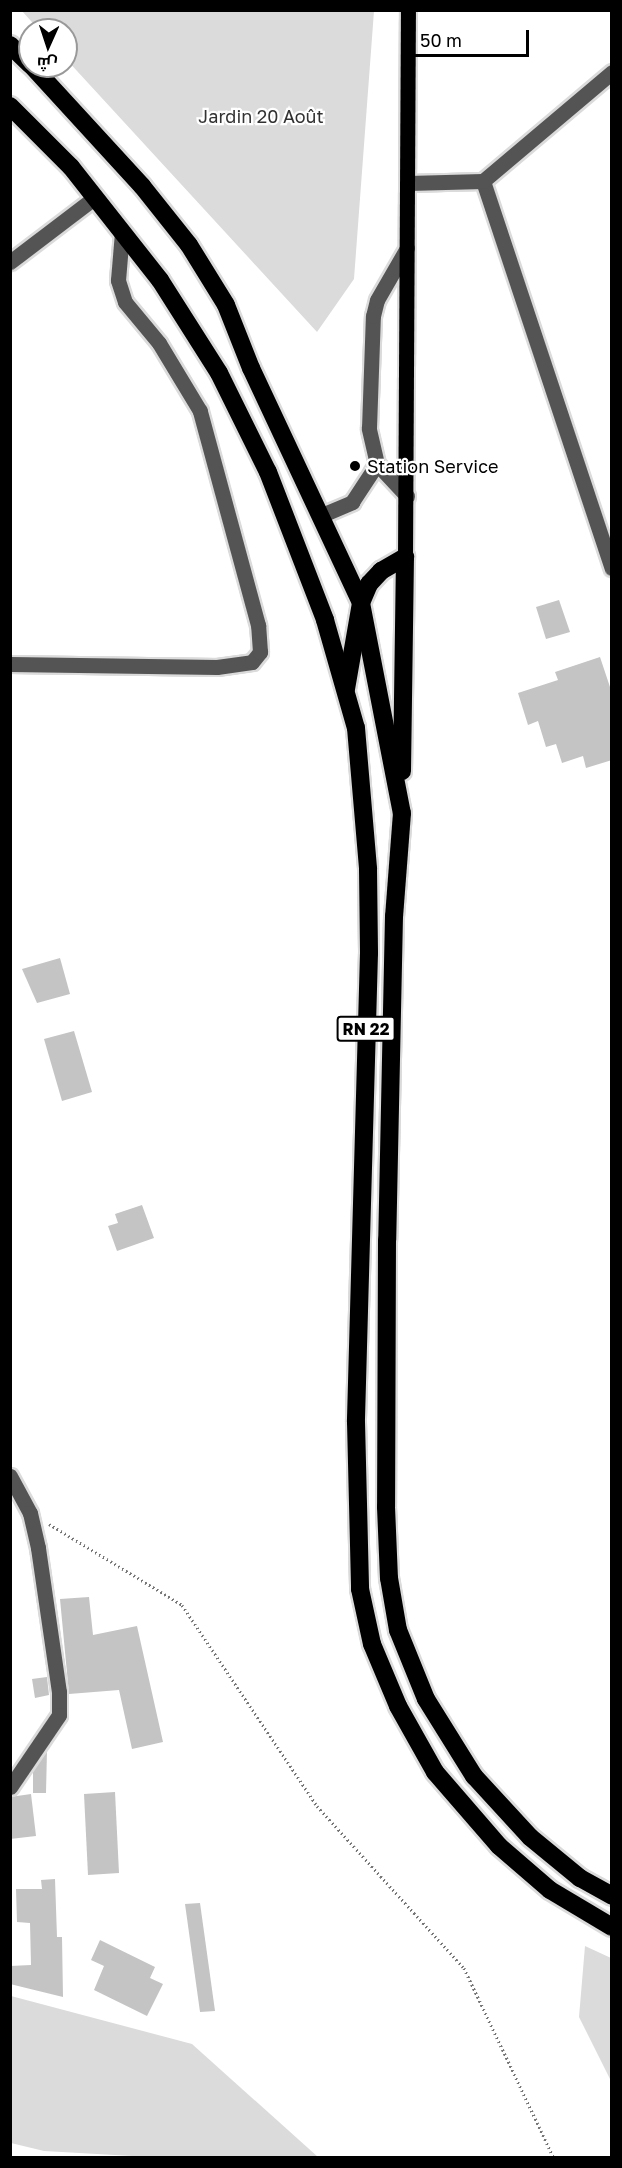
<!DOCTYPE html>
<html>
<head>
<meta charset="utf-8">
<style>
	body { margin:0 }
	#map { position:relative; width:622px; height:2168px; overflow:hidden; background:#fff; font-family:"Golos Text",Cairo,sans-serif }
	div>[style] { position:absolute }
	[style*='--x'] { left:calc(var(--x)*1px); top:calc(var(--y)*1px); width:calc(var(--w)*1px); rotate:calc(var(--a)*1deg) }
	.green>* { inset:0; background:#dbdbdb }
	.building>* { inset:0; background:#c4c4c4 }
	.path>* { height:3px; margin-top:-1.5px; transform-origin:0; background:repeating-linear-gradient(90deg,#767676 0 1.5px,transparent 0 4.5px) }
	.roads { filter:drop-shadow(2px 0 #dbdbdb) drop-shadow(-2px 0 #dbdbdb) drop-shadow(0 2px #dbdbdb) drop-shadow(0 -2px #dbdbdb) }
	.minor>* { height:15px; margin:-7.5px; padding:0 7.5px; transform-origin:7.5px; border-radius:7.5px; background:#545454 }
	.major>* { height:15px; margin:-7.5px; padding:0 7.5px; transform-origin:7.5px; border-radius:7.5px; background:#000 }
	.highway>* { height:18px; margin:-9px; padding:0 9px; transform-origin:9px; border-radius:9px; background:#000 }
	.dots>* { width:16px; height:16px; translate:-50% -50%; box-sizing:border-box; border:3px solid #fff; border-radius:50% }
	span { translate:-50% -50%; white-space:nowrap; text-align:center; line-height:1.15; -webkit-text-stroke:4.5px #fff; paint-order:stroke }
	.shield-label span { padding:2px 4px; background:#fff; border:2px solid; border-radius:4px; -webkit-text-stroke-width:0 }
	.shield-label { font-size:16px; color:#000; font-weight:700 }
	.park-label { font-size:18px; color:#323232 }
	.poi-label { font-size:18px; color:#000 }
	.left { translate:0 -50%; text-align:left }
	.frame { position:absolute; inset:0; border:12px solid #000; pointer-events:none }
	.north { position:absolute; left:18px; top:18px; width:60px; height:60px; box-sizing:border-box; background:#fff; border:2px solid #999; border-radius:50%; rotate:183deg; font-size:16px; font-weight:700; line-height:24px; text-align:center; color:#000 }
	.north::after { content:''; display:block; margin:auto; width:21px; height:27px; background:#000; clip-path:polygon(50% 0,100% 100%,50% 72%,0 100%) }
	.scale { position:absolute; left:409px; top:30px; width:120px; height:27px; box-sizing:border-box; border:3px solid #000; border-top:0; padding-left:8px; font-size:18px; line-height:21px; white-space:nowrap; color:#000; -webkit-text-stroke:4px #fff; paint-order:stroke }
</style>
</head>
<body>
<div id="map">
	<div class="green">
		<i style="clip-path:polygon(22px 11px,374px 11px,354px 279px,317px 332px,66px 59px,66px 30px,39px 30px)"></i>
		<i style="clip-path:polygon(585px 1946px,611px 1958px,611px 2081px,579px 2017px)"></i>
		<i style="clip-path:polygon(11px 1996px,192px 2044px,318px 2157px,150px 2157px,44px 2151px,11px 2143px)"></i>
	</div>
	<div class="building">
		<i style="clip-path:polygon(559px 600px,570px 632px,546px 639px,536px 607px)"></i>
		<i style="clip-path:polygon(600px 657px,612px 693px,612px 760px,586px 768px,583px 756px,562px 763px,556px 744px,546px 747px,538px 721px,528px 725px,518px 693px,558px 680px,555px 672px)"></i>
		<i style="clip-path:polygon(60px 958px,70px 994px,37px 1003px,22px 969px)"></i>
		<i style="clip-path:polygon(74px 1031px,92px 1092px,62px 1101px,44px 1039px)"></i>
		<i style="clip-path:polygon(142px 1205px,154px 1238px,117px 1251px,108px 1226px,118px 1223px,115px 1214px)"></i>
		<i style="clip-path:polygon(89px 1597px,93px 1635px,137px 1626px,163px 1742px,132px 1749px,119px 1690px,69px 1694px,60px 1599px)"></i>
		<i style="clip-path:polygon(47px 1677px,49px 1695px,35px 1698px,32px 1679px)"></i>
		<i style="clip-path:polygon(47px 1750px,46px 1793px,33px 1793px,33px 1770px)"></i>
		<i style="clip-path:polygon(115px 1792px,119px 1873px,88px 1875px,84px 1794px)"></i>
		<i style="clip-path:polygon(31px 1794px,36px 1836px,10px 1839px,10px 1797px)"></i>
		<i style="clip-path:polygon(55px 1879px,57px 1937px,62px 1937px,63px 1997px,10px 1984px,10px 1966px,31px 1965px,30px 1923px,17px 1922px,16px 1889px,42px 1889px,41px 1880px)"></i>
		<i style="clip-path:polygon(200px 1903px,215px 2011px,200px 2012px,185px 1904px)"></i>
		<i style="clip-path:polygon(100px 1940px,155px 1967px,150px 1978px,163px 1984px,147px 2016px,94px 1990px,104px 1966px,91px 1960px)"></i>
	</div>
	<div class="path">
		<i style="--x:49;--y:1524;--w:156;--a:31.3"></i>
		<i style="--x:182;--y:1605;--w:242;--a:56.1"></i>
		<i style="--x:317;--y:1806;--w:219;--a:47.8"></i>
		<i style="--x:464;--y:1968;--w:210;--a:64.7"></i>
	</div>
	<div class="roads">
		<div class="minor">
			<i style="--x:483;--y:181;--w:408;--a:71.6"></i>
			<i style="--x:408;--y:183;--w:75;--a:-1.5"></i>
			<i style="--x:483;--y:181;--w:169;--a:-40.2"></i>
			<i style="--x:10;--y:262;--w:106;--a:-37.3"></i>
			<i style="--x:407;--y:496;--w:44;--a:-133.2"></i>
			<i style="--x:377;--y:464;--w:37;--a:-103"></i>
			<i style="--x:369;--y:428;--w:112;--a:-88"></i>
			<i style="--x:373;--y:316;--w:16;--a:-76"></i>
			<i style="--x:377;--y:300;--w:60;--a:-60"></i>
			<i style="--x:322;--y:515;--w:33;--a:-23"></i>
			<i style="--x:352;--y:502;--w:45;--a:-56.7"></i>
			<i style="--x:10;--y:664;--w:207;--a:0.8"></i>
			<i style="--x:217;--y:667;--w:35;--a:-8"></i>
			<i style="--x:252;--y:662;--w:13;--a:-51"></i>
			<i style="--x:260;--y:652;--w:27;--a:-94"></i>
			<i style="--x:258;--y:625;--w:222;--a:-105.2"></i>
			<i style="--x:200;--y:411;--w:79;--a:-121.1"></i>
			<i style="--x:159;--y:343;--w:53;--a:-129.7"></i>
			<i style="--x:125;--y:302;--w:23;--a:-108"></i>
			<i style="--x:118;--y:280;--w:48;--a:-85.2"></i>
			<i style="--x:10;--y:1476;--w:42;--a:61.6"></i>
			<i style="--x:30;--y:1513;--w:36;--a:77"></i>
			<i style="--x:38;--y:1548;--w:146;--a:81.7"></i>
			<i style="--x:59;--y:1692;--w:23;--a:90"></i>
			<i style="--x:59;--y:1715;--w:87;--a:124.2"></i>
		</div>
		<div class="major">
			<i style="--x:405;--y:557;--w:547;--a:-89.69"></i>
		</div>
		<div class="highway">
			<i style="--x:10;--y:45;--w:28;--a:44"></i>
			<i style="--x:32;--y:66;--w:163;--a:47.5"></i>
			<i style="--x:142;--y:186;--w:75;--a:51.5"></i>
			<i style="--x:189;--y:245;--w:70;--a:58.3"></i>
			<i style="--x:226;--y:305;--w:68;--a:68.4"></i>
			<i style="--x:251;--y:368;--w:259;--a:64.9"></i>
			<i style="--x:361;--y:603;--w:214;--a:79"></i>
			<i style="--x:402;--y:813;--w:103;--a:94.4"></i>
			<i style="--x:394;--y:916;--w:324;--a:91.2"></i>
			<i style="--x:387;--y:1240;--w:267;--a:90.2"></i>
			<i style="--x:386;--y:1507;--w:71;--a:87.6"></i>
			<i style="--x:389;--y:1578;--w:53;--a:80.2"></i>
			<i style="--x:398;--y:1630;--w:74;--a:67.9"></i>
			<i style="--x:426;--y:1699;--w:91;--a:58.1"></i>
			<i style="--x:474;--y:1776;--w:83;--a:47.4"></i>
			<i style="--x:530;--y:1837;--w:65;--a:39.4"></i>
			<i style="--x:580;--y:1878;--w:37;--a:29"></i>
			<i style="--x:10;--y:106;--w:86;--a:45"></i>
			<i style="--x:71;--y:167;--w:144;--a:51.8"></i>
			<i style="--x:160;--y:280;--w:110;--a:57.6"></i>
			<i style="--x:219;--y:373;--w:110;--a:63.7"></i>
			<i style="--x:268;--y:472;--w:159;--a:68.9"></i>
			<i style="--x:325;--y:620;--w:112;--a:74"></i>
			<i style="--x:356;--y:728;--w:142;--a:85.1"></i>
			<i style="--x:368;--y:869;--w:84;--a:89.3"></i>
			<i style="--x:369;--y:953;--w:469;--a:91.6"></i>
			<i style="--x:356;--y:1422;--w:167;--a:88.6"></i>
			<i style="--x:360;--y:1589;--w:56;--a:77.7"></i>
			<i style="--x:372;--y:1644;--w:67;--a:67.2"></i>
			<i style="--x:398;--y:1706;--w:76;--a:60.7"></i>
			<i style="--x:435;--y:1772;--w:98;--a:49.1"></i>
			<i style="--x:499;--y:1846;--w:67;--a:40.8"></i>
			<i style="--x:550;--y:1890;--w:72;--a:30.8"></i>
			<i style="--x:346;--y:689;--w:87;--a:-80.1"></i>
			<i style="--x:361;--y:603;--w:21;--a:-67"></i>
			<i style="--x:369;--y:584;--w:18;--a:-47"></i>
			<i style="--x:381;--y:571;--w:28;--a:-30"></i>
			<i style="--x:402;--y:771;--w:214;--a:-89.2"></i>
		</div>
	</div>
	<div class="dots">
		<i style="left:355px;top:466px;background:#000"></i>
	</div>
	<div class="shield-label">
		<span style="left:366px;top:1029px">RN 22</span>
	</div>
	<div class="park-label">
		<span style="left:261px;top:116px">Jardin 20 Août</span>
	</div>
	<div class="poi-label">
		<span class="left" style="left:367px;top:466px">Station Service</span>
	</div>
	<div class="frame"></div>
	<div class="north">ش</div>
	<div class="scale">50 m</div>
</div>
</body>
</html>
